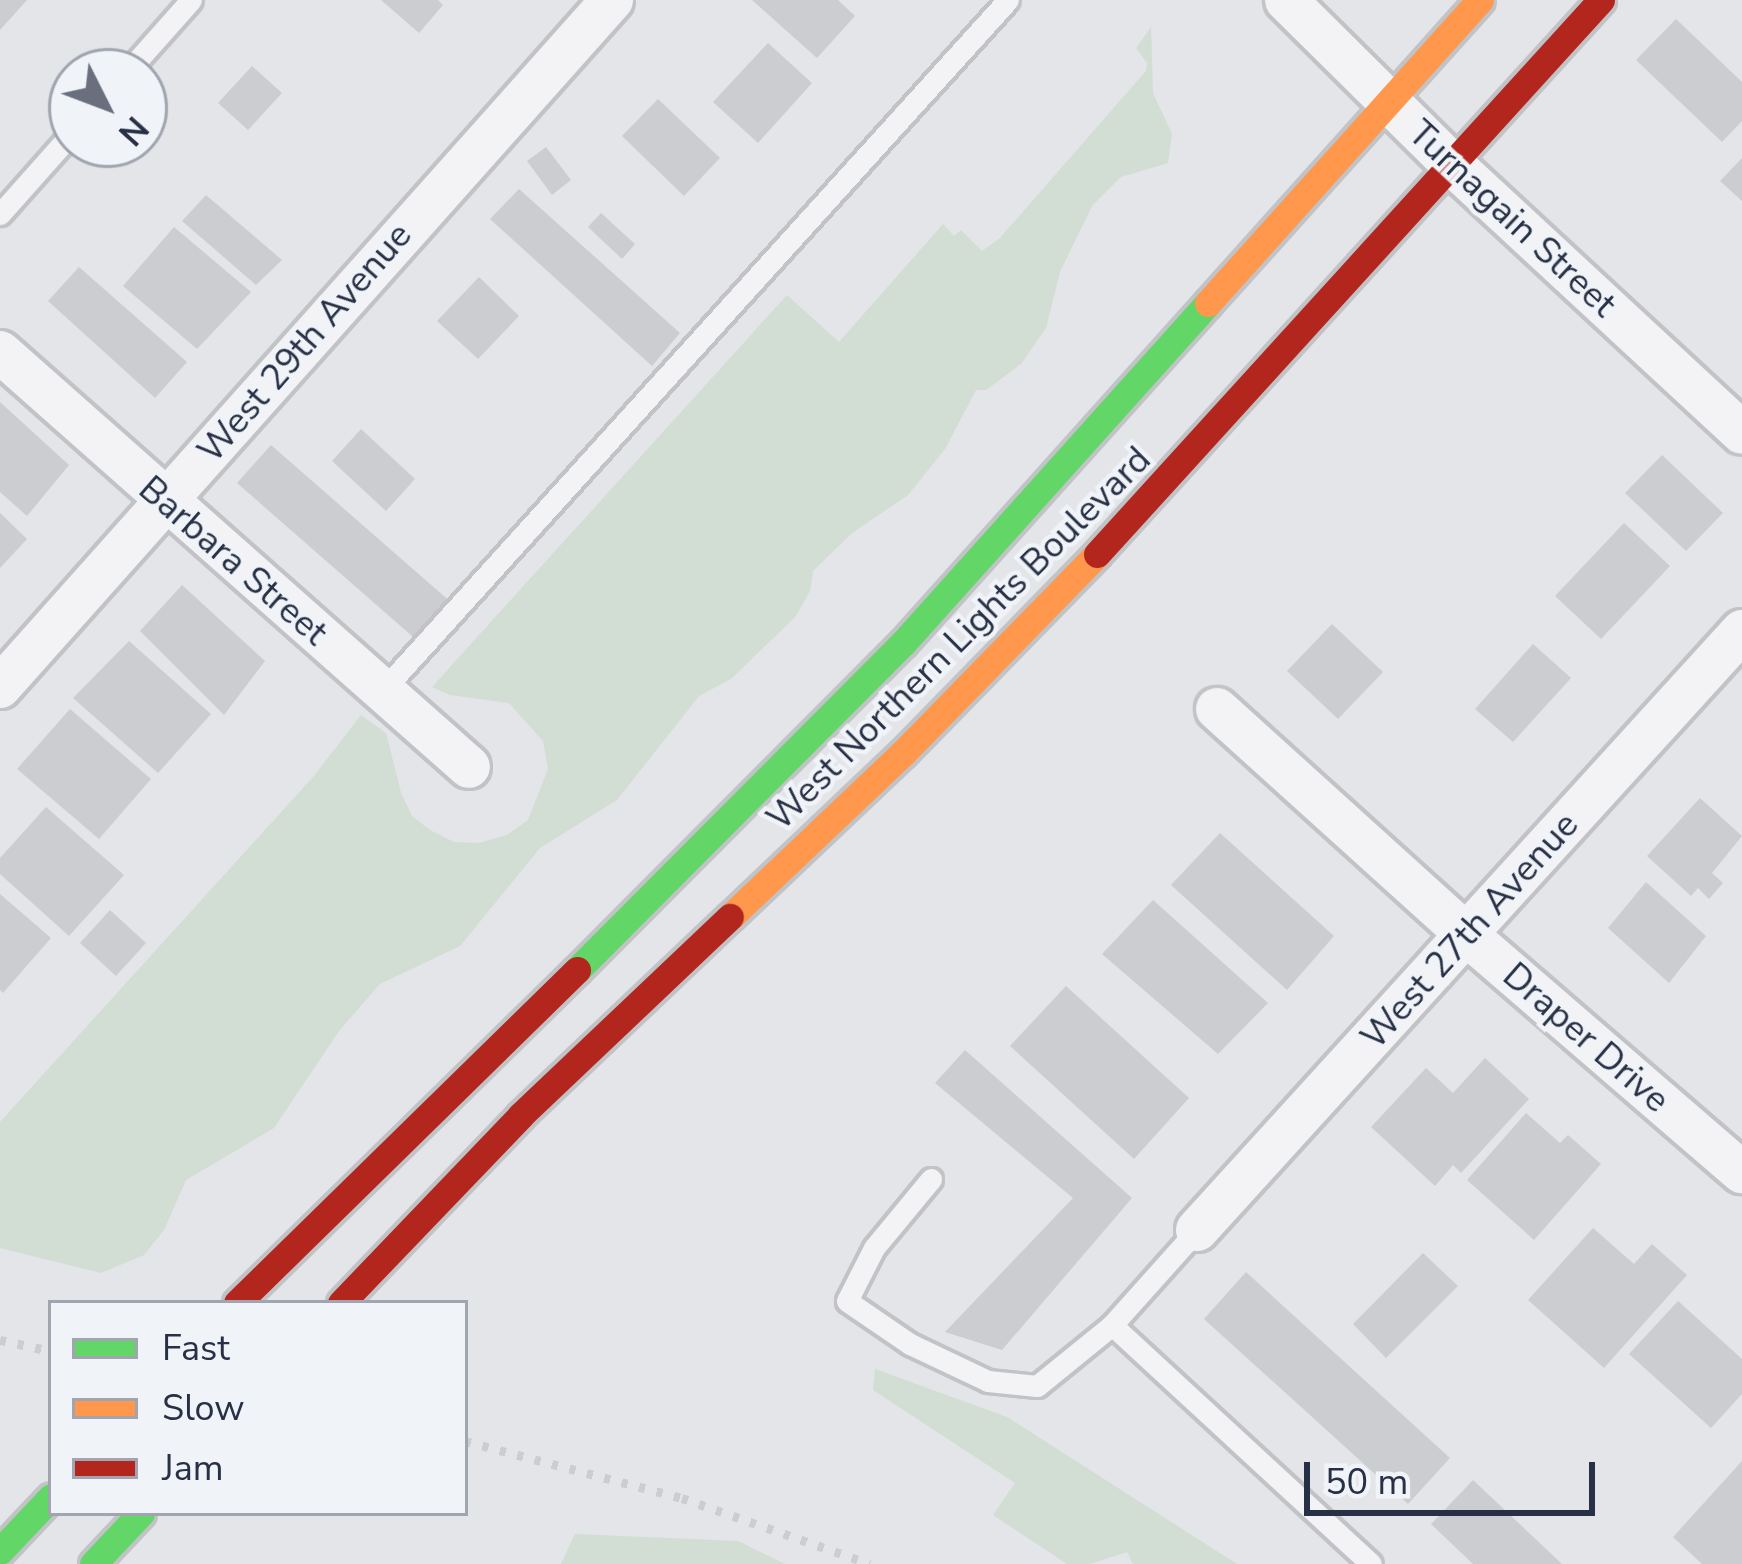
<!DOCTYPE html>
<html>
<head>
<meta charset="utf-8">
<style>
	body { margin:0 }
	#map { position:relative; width:1742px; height:1564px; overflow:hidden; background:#e3e5e8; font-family:"Nunito Sans",sans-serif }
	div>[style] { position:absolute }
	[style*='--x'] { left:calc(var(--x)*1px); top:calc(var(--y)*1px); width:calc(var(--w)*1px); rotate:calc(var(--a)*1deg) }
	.green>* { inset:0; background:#d2ddd3 }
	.building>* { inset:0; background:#cbcdd1 }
	.roads { filter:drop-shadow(3px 0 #c1c3c6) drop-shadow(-3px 0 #c1c3c6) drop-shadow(0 3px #c1c3c6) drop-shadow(0 -3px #c1c3c6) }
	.lane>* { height:21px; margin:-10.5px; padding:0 10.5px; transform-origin:10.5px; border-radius:10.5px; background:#f3f3f5 }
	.street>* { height:42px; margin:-21px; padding:0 21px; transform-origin:21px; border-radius:21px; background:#f3f3f5 }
	.fast>* { height:27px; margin:-13.5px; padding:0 13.5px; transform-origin:13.5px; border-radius:13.5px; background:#63d668 }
	.slow>* { height:27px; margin:-13.5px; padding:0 13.5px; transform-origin:13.5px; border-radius:13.5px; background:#ff974d }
	.jam>* { height:27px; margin:-13.5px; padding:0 13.5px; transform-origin:13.5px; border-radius:13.5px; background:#b3261e }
	.rail>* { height:9px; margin-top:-4.5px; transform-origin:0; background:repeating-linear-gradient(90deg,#cbcdd0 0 6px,transparent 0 18px) }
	span { translate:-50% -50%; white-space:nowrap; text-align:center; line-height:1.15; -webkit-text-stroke:9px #f0f3f8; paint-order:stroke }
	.street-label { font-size:36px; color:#273044 }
	.legend { position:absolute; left:48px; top:1300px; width:420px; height:216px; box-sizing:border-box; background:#f0f3f8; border:3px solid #a0a5b0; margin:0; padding:15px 21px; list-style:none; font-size:36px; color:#273044 }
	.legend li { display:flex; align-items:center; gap:24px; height:60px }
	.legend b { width:60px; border:3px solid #a0a5b0 }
	.north { position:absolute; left:48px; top:48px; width:120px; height:120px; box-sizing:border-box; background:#f0f3f8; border:3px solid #a0a5b0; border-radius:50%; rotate:132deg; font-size:33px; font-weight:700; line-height:48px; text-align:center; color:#273044 }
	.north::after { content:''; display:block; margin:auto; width:42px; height:54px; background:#696f7d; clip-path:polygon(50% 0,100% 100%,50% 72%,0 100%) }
	.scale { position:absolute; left:1304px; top:1462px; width:291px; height:54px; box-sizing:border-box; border:6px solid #273044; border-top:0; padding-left:15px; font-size:36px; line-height:42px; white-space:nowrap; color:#273044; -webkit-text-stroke:9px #f0f3f8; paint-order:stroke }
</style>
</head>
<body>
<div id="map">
	<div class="green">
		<i style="clip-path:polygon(1151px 27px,1153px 93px,1172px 134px,1168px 163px,1121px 177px,1092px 206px,1060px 272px,1046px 328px,1021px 364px,986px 390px,976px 390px,945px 449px,908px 495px,852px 533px,813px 571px,810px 591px,796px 616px,731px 679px,699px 696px,617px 800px,540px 848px,460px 946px,380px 984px,339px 1031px,274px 1128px,186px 1180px,164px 1230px,144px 1255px,101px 1273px,0 1248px,0 1122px,313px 777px,361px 715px,386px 733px,401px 793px,412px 816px,430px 830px,454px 842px,479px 843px,507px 835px,528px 820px,548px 769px,543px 741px,509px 703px,450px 695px,432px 687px,787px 295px,839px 342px,943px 224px,954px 236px,961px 230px,982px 251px,1000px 238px,1146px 71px,1147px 63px,1136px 48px)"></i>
		<i style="clip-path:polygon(875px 1369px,1007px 1417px,1237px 1564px,1133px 1564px,1127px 1552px,1090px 1564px,1067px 1564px,993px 1515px,1015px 1483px,873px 1390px)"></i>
		<i style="clip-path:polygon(575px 1534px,738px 1541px,785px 1564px,561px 1564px)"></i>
	</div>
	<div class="building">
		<i style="clip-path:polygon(0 0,27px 0,0 30px)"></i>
		<i style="clip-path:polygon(381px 0,438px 0,443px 5px,419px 33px)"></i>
		<i style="clip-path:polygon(752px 0,838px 0,855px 16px,817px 58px)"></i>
		<i style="clip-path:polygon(1676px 19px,1742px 82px,1742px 121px,1722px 142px,1636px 60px)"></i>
		<i style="clip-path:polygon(768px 43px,812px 83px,758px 143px,713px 102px)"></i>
		<i style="clip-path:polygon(252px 66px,282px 93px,248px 130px,218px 103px)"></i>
		<i style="clip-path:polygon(658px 99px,720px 158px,684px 196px,622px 136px)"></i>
		<i style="clip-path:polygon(546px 147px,571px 180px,552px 195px,527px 161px)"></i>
		<i style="clip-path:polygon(1742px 158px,1742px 201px,1720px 181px)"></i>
		<i style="clip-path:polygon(519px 189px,680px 333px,652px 366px,490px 219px)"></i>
		<i style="clip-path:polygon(206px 195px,282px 260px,256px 285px,182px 221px)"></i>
		<i style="clip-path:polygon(601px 213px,635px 244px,622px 259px,588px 227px)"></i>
		<i style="clip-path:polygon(174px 227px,251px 292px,197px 349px,123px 286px)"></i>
		<i style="clip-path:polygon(79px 267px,187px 362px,155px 398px,48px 301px)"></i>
		<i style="clip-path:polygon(479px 277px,519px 316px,478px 359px,437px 321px)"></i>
		<i style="clip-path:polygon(0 402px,69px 465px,27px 516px,0 492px)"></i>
		<i style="clip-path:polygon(361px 429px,415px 479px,386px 511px,332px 461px)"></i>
		<i style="clip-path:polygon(271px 445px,453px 604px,420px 643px,237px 483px)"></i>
		<i style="clip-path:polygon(1662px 455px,1723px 513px,1686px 551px,1625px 493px)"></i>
		<i style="clip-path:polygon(0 513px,27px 539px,0 568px)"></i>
		<i style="clip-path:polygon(1624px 523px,1670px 566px,1601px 639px,1555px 596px)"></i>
		<i style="clip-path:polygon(182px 585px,265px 661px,224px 715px,140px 631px)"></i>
		<i style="clip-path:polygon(1332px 624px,1383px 672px,1338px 719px,1287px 671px)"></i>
		<i style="clip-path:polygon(129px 641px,211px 714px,158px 773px,73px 698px)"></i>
		<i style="clip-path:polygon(1533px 644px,1571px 678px,1513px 742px,1475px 709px)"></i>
		<i style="clip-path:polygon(70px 709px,151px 779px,99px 839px,17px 769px)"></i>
		<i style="clip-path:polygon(1700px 798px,1742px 836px,1712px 873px,1723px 883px,1709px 899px,1698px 888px,1691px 896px,1647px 856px)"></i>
		<i style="clip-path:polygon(46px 807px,124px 875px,69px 936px,0 874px,0 858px)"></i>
		<i style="clip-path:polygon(1220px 833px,1334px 936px,1287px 990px,1171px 885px)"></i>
		<i style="clip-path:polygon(1646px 882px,1706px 936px,1669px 983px,1608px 928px)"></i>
		<i style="clip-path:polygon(0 894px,51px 938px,3px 993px,0 990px)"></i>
		<i style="clip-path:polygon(1153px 900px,1268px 1003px,1218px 1054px,1102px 954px)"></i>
		<i style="clip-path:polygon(110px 910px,146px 943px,116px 976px,80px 943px)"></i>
		<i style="clip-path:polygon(1066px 986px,1189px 1098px,1134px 1159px,1010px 1046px)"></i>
		<i style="clip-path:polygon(965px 1050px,1132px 1198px,1002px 1350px,945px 1332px,1073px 1198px,935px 1083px)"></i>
		<i style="clip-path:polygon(1485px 1058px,1529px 1099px,1461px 1173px,1453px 1165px,1435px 1186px,1371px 1127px,1426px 1068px,1453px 1093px)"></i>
		<i style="clip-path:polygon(1526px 1113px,1560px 1143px,1568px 1135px,1601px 1164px,1534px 1240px,1467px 1180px)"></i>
		<i style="clip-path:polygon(1593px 1228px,1634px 1264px,1652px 1244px,1687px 1275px,1604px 1368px,1528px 1300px)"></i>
		<i style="clip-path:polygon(1423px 1253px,1458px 1286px,1386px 1358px,1353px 1324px)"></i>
		<i style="clip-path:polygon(1246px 1272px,1450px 1458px,1408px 1504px,1204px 1319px)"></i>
		<i style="clip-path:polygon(1678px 1301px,1742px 1359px,1742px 1394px,1711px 1428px,1629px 1354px)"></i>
		<i style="clip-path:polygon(1742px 1461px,1742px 1564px,1702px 1564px,1673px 1537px)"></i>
		<i style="clip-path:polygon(1473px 1480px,1562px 1564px,1473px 1564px,1431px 1524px)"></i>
	</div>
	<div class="roads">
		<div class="lane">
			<i style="--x:127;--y:72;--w:96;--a:-48.4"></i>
			<i style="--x:0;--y:214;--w:108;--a:-48.4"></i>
			<i style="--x:382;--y:691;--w:932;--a:-47.83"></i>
			<i style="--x:931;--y:1179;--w:89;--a:129.6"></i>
			<i style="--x:874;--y:1248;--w:59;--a:117"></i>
			<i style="--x:847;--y:1301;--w:76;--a:34.3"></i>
			<i style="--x:910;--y:1344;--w:86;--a:25.4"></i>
			<i style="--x:988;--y:1381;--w:49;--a:5.8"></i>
			<i style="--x:1037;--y:1386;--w:97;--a:-39.1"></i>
			<i style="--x:1112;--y:1325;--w:127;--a:-48.2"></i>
			<i style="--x:1112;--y:1325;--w:352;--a:42.7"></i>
		</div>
		<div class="street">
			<i style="--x:1286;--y:0;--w:235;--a:44.7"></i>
			<i style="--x:1453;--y:165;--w:394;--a:42.8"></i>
			<i style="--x:0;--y:352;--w:626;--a:41.5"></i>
			<i style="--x:0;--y:687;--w:920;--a:-48.3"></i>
			<i style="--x:1217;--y:709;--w:337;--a:42.1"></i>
			<i style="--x:1467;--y:935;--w:363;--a:40.8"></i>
			<i style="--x:1197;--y:1230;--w:810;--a:-47.7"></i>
		</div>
		<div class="fast">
			<i style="--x:577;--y:970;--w:462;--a:-45.1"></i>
			<i style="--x:903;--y:643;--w:457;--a:-48.1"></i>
			<i style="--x:0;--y:1551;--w:74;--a:-46.6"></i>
			<i style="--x:93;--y:1564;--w:70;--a:-46.7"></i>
		</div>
		<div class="slow">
			<i style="--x:1208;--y:303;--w:407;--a:-48.1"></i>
			<i style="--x:730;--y:917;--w:237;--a:-43.5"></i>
			<i style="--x:902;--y:754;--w:279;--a:-45.7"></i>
		</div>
		<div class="jam">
			<i style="--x:1097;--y:554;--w:749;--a:-47.71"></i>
			<i style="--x:237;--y:1303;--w:476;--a:-44.4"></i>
			<i style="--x:341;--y:1303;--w:260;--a:-46.2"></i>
			<i style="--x:521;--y:1115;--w:288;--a:-43.5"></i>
		</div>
	</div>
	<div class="rail">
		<i style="--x:0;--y:1340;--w:52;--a:12.2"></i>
		<i style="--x:465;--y:1441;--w:224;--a:14.7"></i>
		<i style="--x:682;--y:1498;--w:199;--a:19.3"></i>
	</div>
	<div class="street-label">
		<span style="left:1512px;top:219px;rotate:43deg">Turnagain Street</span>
		<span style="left:305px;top:343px;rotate:-49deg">West 29th Avenue</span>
		<span style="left:233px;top:561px;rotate:41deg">Barbara Street</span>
		<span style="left:959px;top:639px;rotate:-45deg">West Northern Lights Boulevard</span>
		<span style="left:1470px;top:931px;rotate:-48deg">West 27th Avenue</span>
		<span style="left:1586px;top:1038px;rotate:41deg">Draper Drive</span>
	</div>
	<ul class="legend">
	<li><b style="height:15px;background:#63d668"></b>Fast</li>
	<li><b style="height:15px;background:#ff974d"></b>Slow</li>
	<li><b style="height:15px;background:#b3261e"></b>Jam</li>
	</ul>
	<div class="north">N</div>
	<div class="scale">50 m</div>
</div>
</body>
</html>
